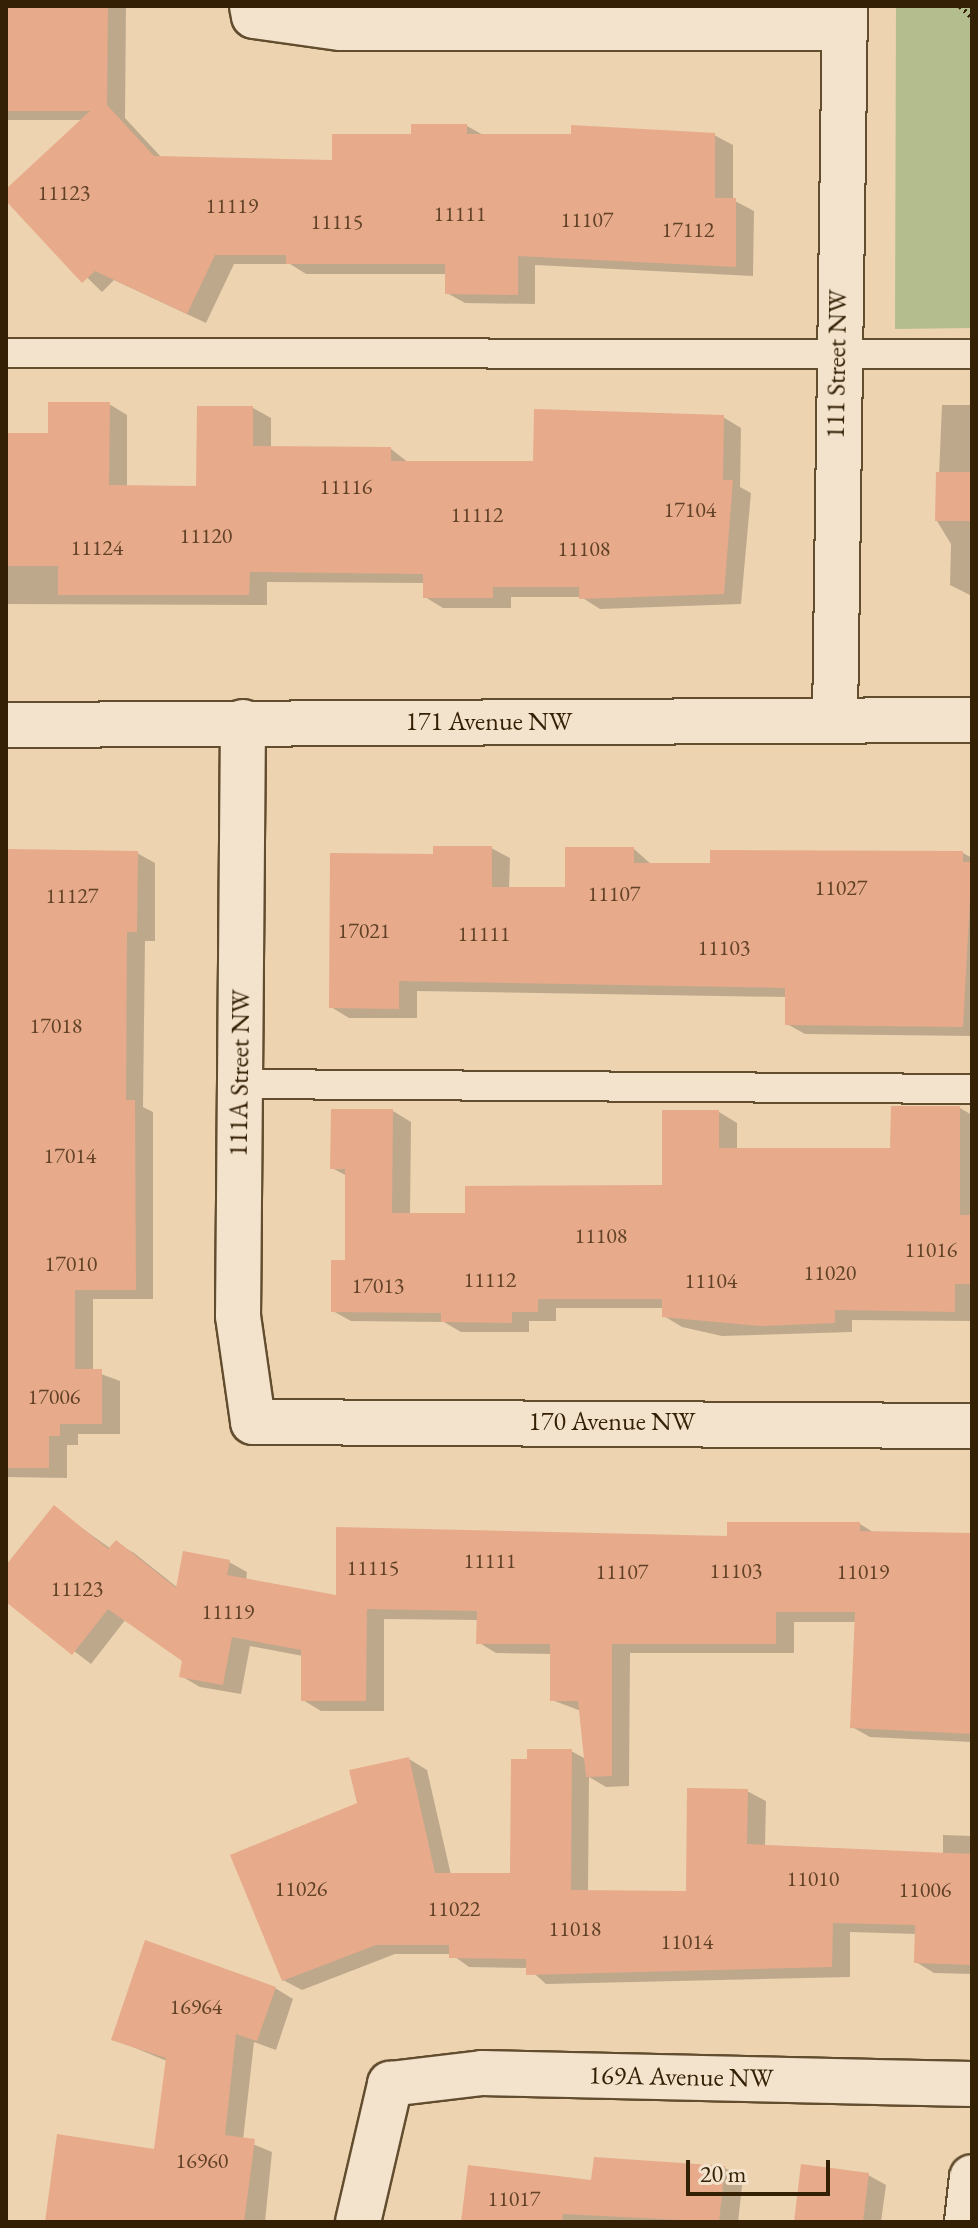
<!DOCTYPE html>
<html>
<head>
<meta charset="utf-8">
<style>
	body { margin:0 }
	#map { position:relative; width:978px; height:2228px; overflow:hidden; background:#edd3b0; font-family:"EB Garamond",serif }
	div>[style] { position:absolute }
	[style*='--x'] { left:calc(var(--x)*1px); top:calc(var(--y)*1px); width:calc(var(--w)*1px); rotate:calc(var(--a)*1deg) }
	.green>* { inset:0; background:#b4bd8e }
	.shadow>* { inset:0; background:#0003 }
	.building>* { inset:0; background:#e7aa8b }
	.path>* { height:5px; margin-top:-2.5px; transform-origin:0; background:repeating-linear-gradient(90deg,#342004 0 2px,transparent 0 6px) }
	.roads { filter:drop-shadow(2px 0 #624d2f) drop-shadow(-2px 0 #624d2f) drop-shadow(0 2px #624d2f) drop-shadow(0 -2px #624d2f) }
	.lane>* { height:28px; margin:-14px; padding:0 14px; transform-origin:14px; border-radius:14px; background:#f3e2cc }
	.street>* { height:44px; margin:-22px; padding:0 22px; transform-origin:22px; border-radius:22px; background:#f3e2cc }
	.secondary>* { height:44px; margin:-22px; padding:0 22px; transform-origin:22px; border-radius:22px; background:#f3e2cc }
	span { translate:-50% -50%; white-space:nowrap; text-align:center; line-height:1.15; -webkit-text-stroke:6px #f3e2cc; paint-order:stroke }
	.number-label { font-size:22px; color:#614226 }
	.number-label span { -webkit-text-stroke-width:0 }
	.street-label { font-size:26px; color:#342004 }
	.frame { position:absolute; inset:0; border:8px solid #342004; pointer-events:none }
	.scale { position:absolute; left:686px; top:2160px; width:144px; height:36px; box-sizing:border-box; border:4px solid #342004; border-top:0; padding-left:10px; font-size:24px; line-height:28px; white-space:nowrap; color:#342004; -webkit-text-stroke:6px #f3e2cc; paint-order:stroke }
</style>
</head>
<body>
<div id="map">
	<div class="green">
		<i style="clip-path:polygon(896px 6px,972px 6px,972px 328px,895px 329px)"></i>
	</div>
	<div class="shadow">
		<i style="clip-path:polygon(6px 6px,126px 6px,125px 118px,162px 158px,334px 162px,467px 126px,485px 136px,714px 135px,733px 145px,733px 200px,754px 211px,753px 276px,535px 265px,535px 304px,465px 303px,447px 293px,447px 274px,306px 274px,290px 264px,234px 264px,206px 323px,114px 280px,102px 292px,6px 198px,83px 120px,6px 120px)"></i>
		<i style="clip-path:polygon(109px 404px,127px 415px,127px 487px,198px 488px,253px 408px,271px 418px,271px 448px,391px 449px,409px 463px,535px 463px,723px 417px,741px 428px,740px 487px,751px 493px,741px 604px,600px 609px,581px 597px,511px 597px,511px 608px,443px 608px,425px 597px,425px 583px,267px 582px,267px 605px,6px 604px,6px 435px,50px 435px)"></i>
		<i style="clip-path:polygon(942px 405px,972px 405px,972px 596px,950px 585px,951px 544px,937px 521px)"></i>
		<i style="clip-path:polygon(491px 848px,510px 858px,509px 889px,567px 889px,634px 849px,652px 865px,712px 865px,712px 852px,963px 853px,972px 858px,972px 1036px,805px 1034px,787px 1024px,787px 997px,417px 991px,417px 1018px,349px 1018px,331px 1007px,435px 856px)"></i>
		<i style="clip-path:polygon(6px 851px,137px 853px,155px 863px,155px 941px,145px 941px,143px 1107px,153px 1112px,153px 1299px,93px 1299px,93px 1371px,120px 1381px,120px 1434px,78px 1434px,78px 1445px,67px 1445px,67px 1478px,6px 1477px)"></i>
		<i style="clip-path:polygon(960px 1108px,972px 1115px,972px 1321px,852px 1320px,852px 1332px,722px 1336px,682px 1327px,664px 1316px,664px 1308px,556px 1308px,556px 1321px,529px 1321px,529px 1332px,461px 1332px,444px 1322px,351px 1321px,333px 1311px,347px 1262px,347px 1176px,332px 1168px,393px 1111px,411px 1122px,410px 1215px,467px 1215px,664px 1187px,719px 1112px,737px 1123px,737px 1150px,892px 1150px)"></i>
		<i style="clip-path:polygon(54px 1508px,111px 1549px,116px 1543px,134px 1553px,178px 1588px,229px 1562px,247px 1572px,246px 1581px,338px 1597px,860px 1524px,876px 1534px,972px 1536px,972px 1742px,870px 1737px,852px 1727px,856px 1622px,794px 1622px,794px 1653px,630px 1653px,629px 1786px,606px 1787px,589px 1777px,588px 1892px,688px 1893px,747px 1791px,766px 1801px,765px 1846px,943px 1856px,943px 1835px,972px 1836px,972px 1974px,934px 1973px,916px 1962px,917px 1934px,850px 1932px,850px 1977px,546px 1984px,528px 1968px,469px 1967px,451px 1954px,395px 1954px,302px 1990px,283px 1980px,359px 1804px,409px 1759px,427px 1770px,451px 1875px,512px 1875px,529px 1761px,571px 1751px,586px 1759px,581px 1711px,552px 1700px,552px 1654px,496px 1653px,478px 1642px,478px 1620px,384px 1619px,384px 1711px,321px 1711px,303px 1700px,303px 1656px,250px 1646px,241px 1694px,200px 1687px,181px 1676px,184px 1660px,126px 1619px,91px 1664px,6px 1599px,6px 1568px)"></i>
		<i style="clip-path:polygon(275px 1988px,293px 1999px,276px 2050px,254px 2042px,243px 2140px,272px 2152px,265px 2222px,47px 2222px,156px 2151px,167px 2061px,113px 2039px)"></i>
		<i style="clip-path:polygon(595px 2159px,725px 2168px,743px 2178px,738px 2222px,462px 2222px,593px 2182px)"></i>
		<i style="clip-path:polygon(868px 2175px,886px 2185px,881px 2222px,796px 2222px)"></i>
	</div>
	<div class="building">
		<i style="clip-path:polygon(6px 6px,108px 6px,107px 105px,154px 156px,332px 160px,332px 134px,411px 134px,411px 124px,467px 124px,467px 134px,571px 134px,571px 125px,715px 133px,715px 198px,736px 198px,736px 267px,518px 256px,518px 295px,445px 294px,445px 264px,286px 264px,286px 255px,215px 255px,187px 314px,95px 271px,82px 283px,6px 201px,6px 189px,90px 111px,6px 111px)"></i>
		<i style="clip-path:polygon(48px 402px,110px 402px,109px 485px,196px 486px,197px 406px,253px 406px,253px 446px,391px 447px,391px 461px,533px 461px,534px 409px,724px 415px,723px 480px,733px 480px,724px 594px,579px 599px,579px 587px,493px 587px,493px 598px,423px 598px,423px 574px,250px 572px,249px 595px,58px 595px,58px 566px,6px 566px,6px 433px,48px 433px)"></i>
		<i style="clip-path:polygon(936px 472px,972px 472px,972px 521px,935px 521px)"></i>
		<i style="clip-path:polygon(433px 846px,492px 846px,492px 887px,565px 887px,565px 847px,634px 847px,634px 863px,710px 863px,710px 850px,963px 851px,963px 862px,972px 862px,963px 1027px,785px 1025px,785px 988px,399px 981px,399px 1009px,329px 1008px,330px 853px,433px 854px)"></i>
		<i style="clip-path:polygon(6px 849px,138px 851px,137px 932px,127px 932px,126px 1100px,135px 1100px,136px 1290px,75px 1290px,75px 1369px,102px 1369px,102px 1424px,60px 1424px,60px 1436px,49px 1436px,49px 1468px,6px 1468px)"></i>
		<i style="clip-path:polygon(891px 1106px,960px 1106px,960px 1215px,972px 1215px,972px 1284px,955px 1284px,955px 1312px,835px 1310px,835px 1323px,759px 1326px,662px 1317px,662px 1299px,538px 1299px,538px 1312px,512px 1312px,512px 1323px,441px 1322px,441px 1313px,331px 1312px,331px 1260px,345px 1260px,345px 1169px,330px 1169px,331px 1109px,393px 1109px,392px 1213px,465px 1213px,465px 1186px,662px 1185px,662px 1110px,719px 1110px,719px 1148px,890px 1148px)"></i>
		<i style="clip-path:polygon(54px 1505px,108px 1549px,116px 1540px,176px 1588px,183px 1551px,230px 1560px,227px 1575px,336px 1595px,336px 1527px,727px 1536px,727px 1522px,860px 1522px,860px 1531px,972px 1533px,972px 1734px,850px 1728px,855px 1612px,776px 1612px,776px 1644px,612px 1644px,612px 1776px,586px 1777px,578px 1701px,550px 1701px,550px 1644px,476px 1644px,477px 1611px,367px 1609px,366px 1701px,301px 1701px,301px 1650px,232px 1637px,223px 1685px,179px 1677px,182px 1661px,108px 1609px,72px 1655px,6px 1602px,6px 1565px)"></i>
		<i style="clip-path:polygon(527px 1749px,572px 1749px,571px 1890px,686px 1891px,687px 1788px,748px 1789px,747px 1844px,972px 1854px,972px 1965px,914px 1963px,915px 1925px,833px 1923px,832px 1967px,526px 1975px,526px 1959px,449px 1958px,449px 1945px,376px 1945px,282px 1981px,230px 1855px,357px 1803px,349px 1770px,409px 1757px,435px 1873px,510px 1873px,511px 1759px,527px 1759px)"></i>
		<i style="clip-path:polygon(145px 1940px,276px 1987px,257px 2041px,236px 2034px,225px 2135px,255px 2139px,244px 2222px,45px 2222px,57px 2134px,154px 2149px,166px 2058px,111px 2040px)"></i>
		<i style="clip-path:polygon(594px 2157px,725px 2166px,719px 2222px,563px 2214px,562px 2222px,461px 2222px,468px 2165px,591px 2180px)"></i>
		<i style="clip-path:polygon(801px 2164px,869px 2173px,863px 2222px,794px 2222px)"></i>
	</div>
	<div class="path">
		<i style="--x:960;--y:6;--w:16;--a:43"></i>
	</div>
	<div class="roads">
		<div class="lane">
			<i style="--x:6;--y:353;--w:966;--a:0.06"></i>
			<i style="--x:240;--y:1084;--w:732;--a:0.39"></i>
		</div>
		<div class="street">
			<i style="--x:252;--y:6;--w:10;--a:79"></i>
			<i style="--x:254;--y:16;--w:88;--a:7.9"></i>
			<i style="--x:341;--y:28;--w:504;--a:0"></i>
			<i style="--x:835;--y:721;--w:715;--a:-89.2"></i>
			<i style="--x:243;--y:722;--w:594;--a:90.48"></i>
			<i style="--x:238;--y:1316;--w:107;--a:81.9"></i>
			<i style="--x:253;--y:1422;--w:719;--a:0.32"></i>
			<i style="--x:358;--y:2222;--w:142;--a:-76.9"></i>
			<i style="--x:390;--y:2084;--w:93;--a:-6.8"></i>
			<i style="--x:482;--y:2073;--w:490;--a:1.3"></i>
			<i style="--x:967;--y:2222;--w:45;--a:-83.7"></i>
		</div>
		<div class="secondary">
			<i style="--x:6;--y:725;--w:966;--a:-0.3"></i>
		</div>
	</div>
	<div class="number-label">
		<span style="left:64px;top:193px">11123</span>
		<span style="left:232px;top:206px">11119</span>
		<span style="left:460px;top:214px">11111</span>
		<span style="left:587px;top:220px">11107</span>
		<span style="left:337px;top:222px">11115</span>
		<span style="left:688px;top:230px">17112</span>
		<span style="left:346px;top:487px">11116</span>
		<span style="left:690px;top:510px">17104</span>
		<span style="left:477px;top:515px">11112</span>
		<span style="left:206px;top:536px">11120</span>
		<span style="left:97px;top:548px">11124</span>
		<span style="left:584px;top:549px">11108</span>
		<span style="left:841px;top:888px">11027</span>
		<span style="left:614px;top:894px">11107</span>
		<span style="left:72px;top:896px">11127</span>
		<span style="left:364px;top:931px">17021</span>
		<span style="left:484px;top:934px">11111</span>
		<span style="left:724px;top:948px">11103</span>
		<span style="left:56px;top:1026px">17018</span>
		<span style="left:70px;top:1156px">17014</span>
		<span style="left:601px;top:1236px">11108</span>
		<span style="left:931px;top:1250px">11016</span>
		<span style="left:71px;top:1264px">17010</span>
		<span style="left:830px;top:1273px">11020</span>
		<span style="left:490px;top:1280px">11112</span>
		<span style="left:711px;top:1281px">11104</span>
		<span style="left:378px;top:1286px">17013</span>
		<span style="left:54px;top:1397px">17006</span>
		<span style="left:490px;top:1561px">11111</span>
		<span style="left:373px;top:1568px">11115</span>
		<span style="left:736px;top:1571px">11103</span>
		<span style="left:622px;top:1572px">11107</span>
		<span style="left:863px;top:1572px">11019</span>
		<span style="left:77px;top:1589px">11123</span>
		<span style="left:228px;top:1612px">11119</span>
		<span style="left:813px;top:1879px">11010</span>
		<span style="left:301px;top:1889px">11026</span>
		<span style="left:925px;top:1890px">11006</span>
		<span style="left:454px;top:1909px">11022</span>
		<span style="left:575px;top:1929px">11018</span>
		<span style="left:687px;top:1942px">11014</span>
		<span style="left:196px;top:2007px">16964</span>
		<span style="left:202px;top:2161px">16960</span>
		<span style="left:514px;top:2199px">11017</span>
	</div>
	<div class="street-label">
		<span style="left:837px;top:364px;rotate:-89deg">111 Street NW</span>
		<span style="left:489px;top:722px">171 Avenue NW</span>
		<span style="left:240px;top:1073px;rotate:-89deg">111A Street NW</span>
		<span style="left:612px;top:1422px">170 Avenue NW</span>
		<span style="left:681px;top:2077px;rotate:1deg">169A Avenue NW</span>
	</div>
	<div class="frame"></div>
	<div class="scale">20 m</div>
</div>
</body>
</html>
